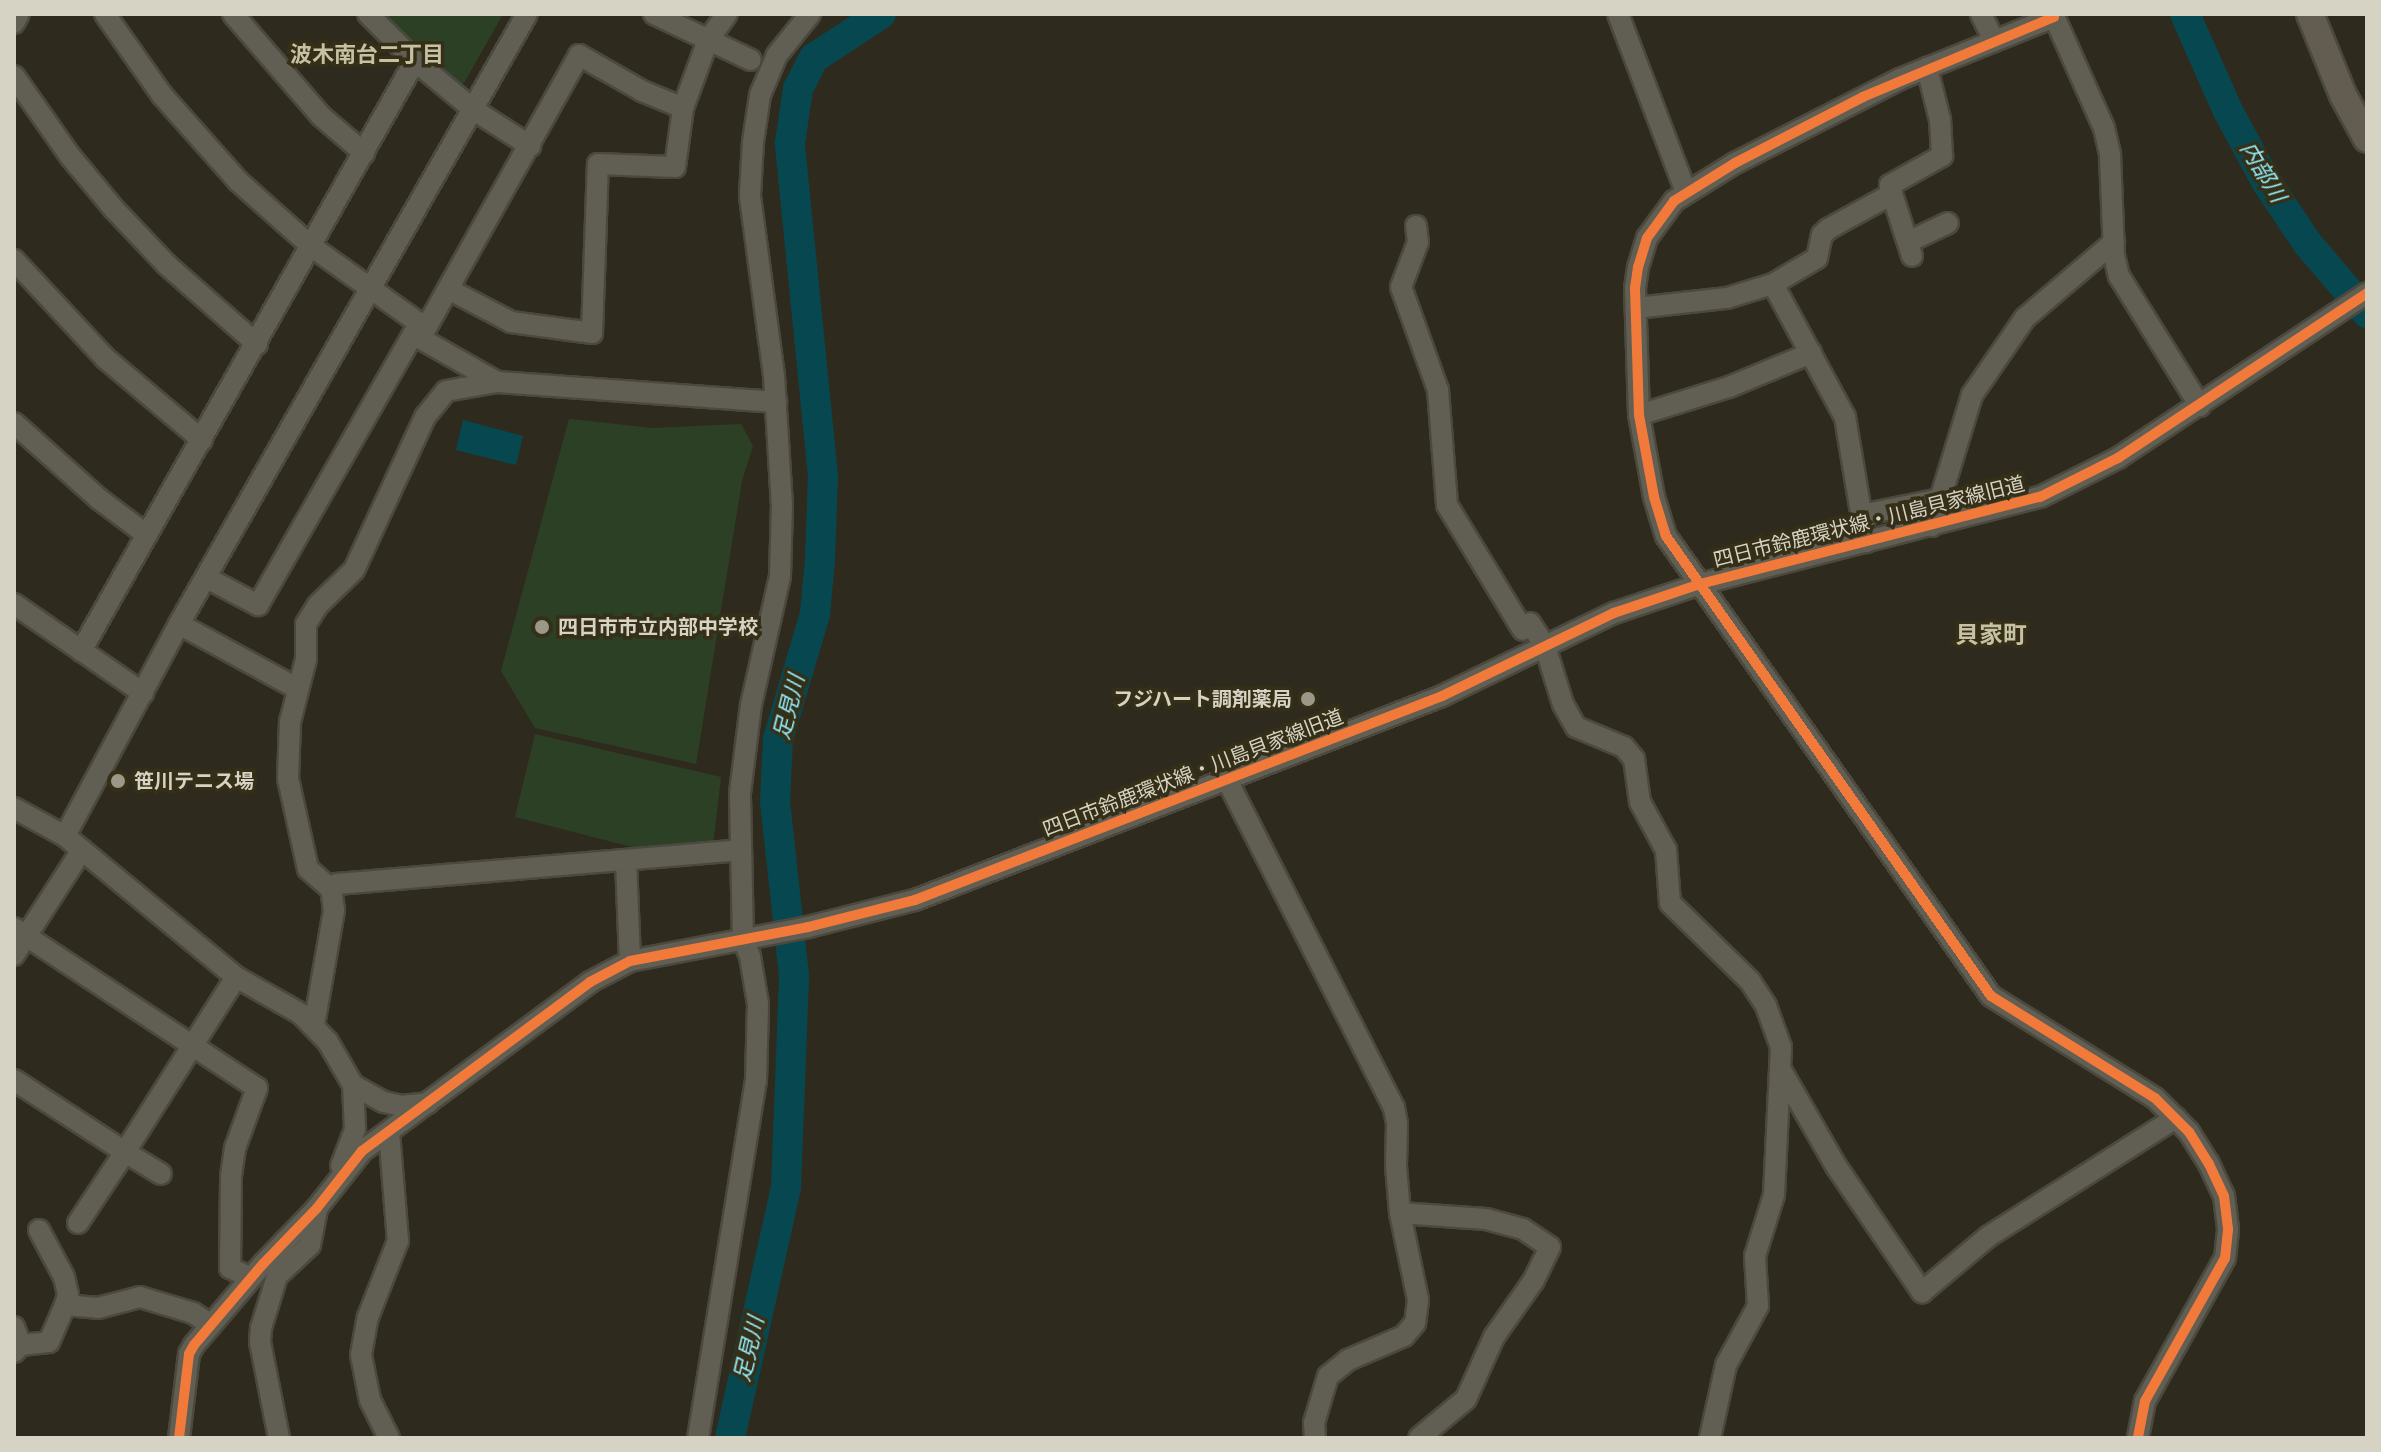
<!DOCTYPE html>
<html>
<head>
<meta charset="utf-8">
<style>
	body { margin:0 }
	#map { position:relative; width:2381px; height:1452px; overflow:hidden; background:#2e2b1e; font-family:"DM Sans","Noto Sans JP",sans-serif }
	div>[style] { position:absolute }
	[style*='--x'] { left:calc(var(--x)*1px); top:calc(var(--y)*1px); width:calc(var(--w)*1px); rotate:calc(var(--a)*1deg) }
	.green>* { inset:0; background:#2c4026 }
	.water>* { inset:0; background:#074850 }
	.river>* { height:30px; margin:-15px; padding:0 15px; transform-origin:15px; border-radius:15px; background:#074850 }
	.roads { filter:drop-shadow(2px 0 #4b493d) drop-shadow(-2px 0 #4b493d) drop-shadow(0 2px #4b493d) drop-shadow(0 -2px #4b493d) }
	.minor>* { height:20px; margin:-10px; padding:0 10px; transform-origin:10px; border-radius:10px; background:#615e54 }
	.major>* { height:26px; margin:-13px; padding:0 13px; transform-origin:13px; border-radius:13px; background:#635c51 }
	.cycleway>* { height:10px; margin:-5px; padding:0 5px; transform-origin:5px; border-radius:5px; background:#f17a3a }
	.dots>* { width:22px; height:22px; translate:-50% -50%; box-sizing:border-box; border:4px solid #352f17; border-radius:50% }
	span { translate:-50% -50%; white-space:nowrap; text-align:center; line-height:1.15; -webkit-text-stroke:7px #352f17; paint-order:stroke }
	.street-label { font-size:20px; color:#d6d3c4 }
	.poi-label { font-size:20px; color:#d6d3c4; font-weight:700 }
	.left { translate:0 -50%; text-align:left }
	.right { translate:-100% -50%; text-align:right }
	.neighbourhood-label { font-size:22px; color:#c7c1a4; font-weight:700 }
	.water-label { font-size:22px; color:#92ebfa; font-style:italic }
	.quarter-label { font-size:24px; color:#c7c1a4; font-weight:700 }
	.frame { position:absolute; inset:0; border:16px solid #d6d3c4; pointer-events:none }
</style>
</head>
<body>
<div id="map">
	<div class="green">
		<i style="clip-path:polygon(381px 14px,503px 14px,464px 83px,456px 85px,413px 49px)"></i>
		<i style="clip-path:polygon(569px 419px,653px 428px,741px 424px,753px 446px,742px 481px,696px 764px,535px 728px,501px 671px)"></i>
		<i style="clip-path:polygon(535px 734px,721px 777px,713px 845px,648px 851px,515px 817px)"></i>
	</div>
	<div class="water">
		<i style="clip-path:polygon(463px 420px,523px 436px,516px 465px,456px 450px)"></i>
	</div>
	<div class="river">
		<i style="--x:2185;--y:14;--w:106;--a:66.1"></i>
		<i style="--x:2228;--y:111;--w:82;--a:61.6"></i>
		<i style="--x:2267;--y:183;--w:73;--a:56.1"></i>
		<i style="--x:2308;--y:244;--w:91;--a:49.5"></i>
		<i style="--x:730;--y:1438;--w:257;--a:-77.4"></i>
		<i style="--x:786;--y:1187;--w:211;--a:-87.8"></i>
		<i style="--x:794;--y:976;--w:175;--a:-96.2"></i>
		<i style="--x:775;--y:802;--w:63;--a:-87.3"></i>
		<i style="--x:778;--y:739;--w:130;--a:-73.5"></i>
		<i style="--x:815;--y:614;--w:54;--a:-84.7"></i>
		<i style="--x:820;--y:560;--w:84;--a:-88"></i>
		<i style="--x:823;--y:476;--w:335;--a:-95.7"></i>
		<i style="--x:790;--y:143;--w:55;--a:-81.6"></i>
		<i style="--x:798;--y:89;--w:35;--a:-63"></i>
		<i style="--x:814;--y:58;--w:80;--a:-33.3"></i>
	</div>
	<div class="roads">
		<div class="minor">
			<i style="--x:105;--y:14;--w:99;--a:54.9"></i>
			<i style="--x:162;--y:95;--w:115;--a:48.5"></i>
			<i style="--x:238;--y:181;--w:99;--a:41.7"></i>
			<i style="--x:312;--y:247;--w:140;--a:35.4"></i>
			<i style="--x:426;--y:328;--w:313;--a:-60.7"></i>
			<i style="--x:579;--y:55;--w:73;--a:29.7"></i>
			<i style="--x:642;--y:91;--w:44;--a:22.5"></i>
			<i style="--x:233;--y:14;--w:135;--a:49.2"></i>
			<i style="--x:321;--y:116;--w:57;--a:40.7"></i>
			<i style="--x:368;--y:14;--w:66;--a:45"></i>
			<i style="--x:415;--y:61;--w:77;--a:39.7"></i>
			<i style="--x:474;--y:110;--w:67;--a:32.7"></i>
			<i style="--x:654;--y:14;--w:107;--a:25.4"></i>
			<i style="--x:1618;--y:14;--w:191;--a:69.1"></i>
			<i style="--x:1981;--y:14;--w:30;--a:64"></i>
			<i style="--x:2053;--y:14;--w:125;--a:65.9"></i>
			<i style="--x:2104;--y:128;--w:28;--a:77"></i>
			<i style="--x:2110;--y:155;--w:100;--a:87.7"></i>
			<i style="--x:2114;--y:255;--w:22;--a:77"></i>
			<i style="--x:2119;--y:276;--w:153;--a:58.1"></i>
			<i style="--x:2054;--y:17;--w:166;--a:158.1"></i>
			<i style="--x:1900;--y:79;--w:185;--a:153"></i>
			<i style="--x:1735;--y:163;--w:72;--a:148.1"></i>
			<i style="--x:1674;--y:201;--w:46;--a:126.1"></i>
			<i style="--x:1647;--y:238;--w:30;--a:107"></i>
			<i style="--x:1638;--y:267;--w:21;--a:98"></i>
			<i style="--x:1635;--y:288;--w:127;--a:88.2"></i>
			<i style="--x:1639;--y:415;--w:83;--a:79.6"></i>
			<i style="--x:1654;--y:497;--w:41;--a:72.9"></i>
			<i style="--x:1666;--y:536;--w:563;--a:54.76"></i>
			<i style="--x:1991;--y:996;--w:193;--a:31.9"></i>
			<i style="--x:2155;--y:1098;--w:48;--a:45"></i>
			<i style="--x:2189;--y:1132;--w:38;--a:58"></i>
			<i style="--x:2209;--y:1164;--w:35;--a:65"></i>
			<i style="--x:2224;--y:1196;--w:34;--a:83"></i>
			<i style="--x:2228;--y:1230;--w:28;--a:96"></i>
			<i style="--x:2225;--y:1258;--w:164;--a:119.2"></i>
			<i style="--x:2145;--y:1401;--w:38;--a:101"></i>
			<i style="--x:14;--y:23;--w:10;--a:-61"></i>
			<i style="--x:14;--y:76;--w:98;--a:55"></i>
			<i style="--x:70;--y:156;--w:69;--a:50.3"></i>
			<i style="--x:114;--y:209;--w:77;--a:46.6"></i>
			<i style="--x:167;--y:265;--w:120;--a:41.3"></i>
			<i style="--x:1891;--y:195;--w:10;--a:-96"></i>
			<i style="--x:1890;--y:185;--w:60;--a:-29.1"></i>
			<i style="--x:1942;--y:156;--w:36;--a:-93"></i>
			<i style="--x:1940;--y:120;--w:54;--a:-104"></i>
			<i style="--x:1416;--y:226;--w:16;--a:83"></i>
			<i style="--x:1418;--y:242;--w:48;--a:110.7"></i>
			<i style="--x:1401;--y:287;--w:109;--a:70.2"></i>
			<i style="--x:1438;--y:390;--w:115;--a:85.5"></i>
			<i style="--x:1447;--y:505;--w:146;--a:58.7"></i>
			<i style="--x:1908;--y:242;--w:44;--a:-25.4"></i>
			<i style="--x:14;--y:260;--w:134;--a:47.1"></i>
			<i style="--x:105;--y:358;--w:127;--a:40.2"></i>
			<i style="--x:1773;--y:284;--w:151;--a:61.6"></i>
			<i style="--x:1845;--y:417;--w:127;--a:80.5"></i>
			<i style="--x:448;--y:289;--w:71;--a:27.6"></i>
			<i style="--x:511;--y:322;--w:82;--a:7.7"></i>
			<i style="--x:592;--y:333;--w:169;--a:-88"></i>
			<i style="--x:598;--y:164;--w:77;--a:2.2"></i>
			<i style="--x:675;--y:167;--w:60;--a:-82.3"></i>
			<i style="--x:683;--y:108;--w:72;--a:-69.8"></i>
			<i style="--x:708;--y:40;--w:32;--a:-54"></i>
			<i style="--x:1636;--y:308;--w:92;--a:-6.3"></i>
			<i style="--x:1727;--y:298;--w:48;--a:-16.9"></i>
			<i style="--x:1773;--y:284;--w:51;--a:-30.6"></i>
			<i style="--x:1817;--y:258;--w:24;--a:-78"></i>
			<i style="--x:1822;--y:235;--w:8;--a:-45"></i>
			<i style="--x:1828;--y:229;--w:73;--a:-28.7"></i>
			<i style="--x:1892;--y:194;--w:65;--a:72.1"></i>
			<i style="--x:423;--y:340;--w:85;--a:29.6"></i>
			<i style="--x:1639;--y:415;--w:94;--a:-17.3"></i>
			<i style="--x:1729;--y:387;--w:89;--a:-22.5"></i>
			<i style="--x:14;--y:423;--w:114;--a:41.8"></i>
			<i style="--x:99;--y:499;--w:60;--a:36.9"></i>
			<i style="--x:1861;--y:515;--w:81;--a:-11.4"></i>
			<i style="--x:1932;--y:526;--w:137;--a:-73"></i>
			<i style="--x:1972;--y:395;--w:93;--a:-55.5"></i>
			<i style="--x:2025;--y:318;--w:117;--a:-40.5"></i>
			<i style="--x:207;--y:578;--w:58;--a:27.9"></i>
			<i style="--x:258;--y:605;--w:324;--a:-60.2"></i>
			<i style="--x:14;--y:604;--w:157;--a:34.6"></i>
			<i style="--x:1530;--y:623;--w:27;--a:57"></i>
			<i style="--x:1545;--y:646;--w:61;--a:72.8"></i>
			<i style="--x:1563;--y:704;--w:26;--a:61"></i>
			<i style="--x:1576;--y:727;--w:52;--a:22.6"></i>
			<i style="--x:1624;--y:747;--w:16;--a:50"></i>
			<i style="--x:1634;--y:759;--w:43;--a:82.1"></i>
			<i style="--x:1640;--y:802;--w:55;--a:61.6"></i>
			<i style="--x:1666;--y:850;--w:53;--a:85.7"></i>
			<i style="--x:1670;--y:903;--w:112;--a:44.3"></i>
			<i style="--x:1750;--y:981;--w:30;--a:57"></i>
			<i style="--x:1766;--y:1006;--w:44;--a:69.9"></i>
			<i style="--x:1781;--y:1047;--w:148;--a:92.7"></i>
			<i style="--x:1774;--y:1195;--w:64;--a:107.3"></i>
			<i style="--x:1755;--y:1256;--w:50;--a:86.6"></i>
			<i style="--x:1758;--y:1306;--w:67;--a:118.5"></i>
			<i style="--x:1726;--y:1365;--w:75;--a:102.4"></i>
			<i style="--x:179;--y:624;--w:136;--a:28.6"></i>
			<i style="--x:81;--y:651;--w:678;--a:-60.49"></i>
			<i style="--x:1227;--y:780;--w:368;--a:63"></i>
			<i style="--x:1394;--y:1108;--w:16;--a:79"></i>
			<i style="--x:1397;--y:1124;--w:42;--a:91.4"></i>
			<i style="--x:1396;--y:1166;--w:47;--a:85.1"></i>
			<i style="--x:1400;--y:1213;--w:89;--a:78.3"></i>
			<i style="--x:1418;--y:1300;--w:23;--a:97"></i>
			<i style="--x:1415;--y:1323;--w:17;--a:130"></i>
			<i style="--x:1404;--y:1336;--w:61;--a:156.8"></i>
			<i style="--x:1348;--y:1360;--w:26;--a:141"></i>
			<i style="--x:1328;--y:1376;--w:49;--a:106.6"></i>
			<i style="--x:1314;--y:1423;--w:15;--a:86"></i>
			<i style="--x:14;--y:808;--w:58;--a:28.8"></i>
			<i style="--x:65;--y:836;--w:222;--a:39.5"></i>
			<i style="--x:236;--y:977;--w:75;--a:29.6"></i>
			<i style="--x:301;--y:1014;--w:39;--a:46"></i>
			<i style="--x:328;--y:1042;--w:50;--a:59.8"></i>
			<i style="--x:353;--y:1085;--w:35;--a:29"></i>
			<i style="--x:384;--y:1102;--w:17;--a:13"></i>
			<i style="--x:401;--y:1106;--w:27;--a:-6"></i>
			<i style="--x:65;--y:836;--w:241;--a:-61.7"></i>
			<i style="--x:179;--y:624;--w:702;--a:-60.3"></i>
			<i style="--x:626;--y:861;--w:100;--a:87.7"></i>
			<i style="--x:331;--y:889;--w:8;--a:-40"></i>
			<i style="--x:337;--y:884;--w:405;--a:-4.8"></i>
			<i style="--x:14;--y:928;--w:291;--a:33.4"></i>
			<i style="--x:257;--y:1088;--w:64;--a:110.1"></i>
			<i style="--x:235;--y:1148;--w:30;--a:98"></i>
			<i style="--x:231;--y:1178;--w:90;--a:90.6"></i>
			<i style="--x:230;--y:1268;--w:23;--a:25"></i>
			<i style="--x:14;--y:955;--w:125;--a:-57.1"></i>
			<i style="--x:314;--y:1025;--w:117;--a:-80.1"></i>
			<i style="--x:334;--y:910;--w:21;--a:-98"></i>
			<i style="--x:331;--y:889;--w:30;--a:-139"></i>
			<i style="--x:308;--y:869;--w:92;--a:-102.5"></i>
			<i style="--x:288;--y:779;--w:57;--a:-88"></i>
			<i style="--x:290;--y:722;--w:65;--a:-75.7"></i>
			<i style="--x:306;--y:659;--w:35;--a:-90"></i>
			<i style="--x:306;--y:624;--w:22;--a:-58"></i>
			<i style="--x:318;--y:605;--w:50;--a:-44.2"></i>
			<i style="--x:354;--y:570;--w:169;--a:-65.1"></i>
			<i style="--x:425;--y:417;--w:33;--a:-51"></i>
			<i style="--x:446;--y:391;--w:52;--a:-10"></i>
			<i style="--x:497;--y:382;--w:280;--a:4.1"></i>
			<i style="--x:1782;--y:1072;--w:108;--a:60.1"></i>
			<i style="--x:1836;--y:1166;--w:153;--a:55.7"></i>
			<i style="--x:1922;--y:1292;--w:87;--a:-39.9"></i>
			<i style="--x:1989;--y:1236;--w:221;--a:-32.3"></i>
			<i style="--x:14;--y:1080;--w:132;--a:33"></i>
			<i style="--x:125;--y:1152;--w:207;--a:-57.6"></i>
			<i style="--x:341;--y:1166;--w:40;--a:-69"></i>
			<i style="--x:355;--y:1129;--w:44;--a:-92.6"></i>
			<i style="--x:1400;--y:1213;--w:86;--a:4"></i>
			<i style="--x:1486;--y:1219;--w:38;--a:15"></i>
			<i style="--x:1523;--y:1229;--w:32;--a:34"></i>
			<i style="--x:1550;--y:1247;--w:37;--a:116"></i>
			<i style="--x:1534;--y:1280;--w:70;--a:125.1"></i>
			<i style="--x:1494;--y:1337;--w:68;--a:114.3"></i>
			<i style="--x:1466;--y:1399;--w:61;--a:140.3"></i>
			<i style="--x:78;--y:1223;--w:85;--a:-56.5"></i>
			<i style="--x:125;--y:1152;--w:42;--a:31.4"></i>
			<i style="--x:39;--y:1230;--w:53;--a:62"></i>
			<i style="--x:64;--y:1277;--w:18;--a:77"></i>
			<i style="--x:68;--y:1295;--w:10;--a:107"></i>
			<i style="--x:14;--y:1327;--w:19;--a:69"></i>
			<i style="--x:21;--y:1345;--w:10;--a:135"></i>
			<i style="--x:21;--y:1345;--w:28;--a:-6"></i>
			<i style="--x:49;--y:1342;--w:40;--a:-66.6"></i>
			<i style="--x:65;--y:1305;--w:33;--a:5"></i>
			<i style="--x:98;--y:1308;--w:43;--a:-14.7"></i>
			<i style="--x:140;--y:1297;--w:55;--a:16.8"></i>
			<i style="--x:193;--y:1313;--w:20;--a:33"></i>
			<i style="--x:179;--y:1438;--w:85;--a:-83.2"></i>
			<i style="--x:189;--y:1354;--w:10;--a:-61"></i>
			<i style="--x:194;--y:1345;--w:106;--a:-49.6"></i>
			<i style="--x:263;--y:1264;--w:78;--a:-46"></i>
			<i style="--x:317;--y:1208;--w:73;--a:-51.7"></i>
			<i style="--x:362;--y:1151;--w:284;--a:-36.5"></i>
			<i style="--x:590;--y:982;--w:45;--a:-27.7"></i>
			<i style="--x:630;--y:961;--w:181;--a:-10.8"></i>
			<i style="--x:808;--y:927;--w:110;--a:-14.2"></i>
			<i style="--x:915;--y:900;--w:565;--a:-21.16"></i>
			<i style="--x:1442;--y:696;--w:191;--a:-25.8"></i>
			<i style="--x:1614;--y:613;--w:91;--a:-18.6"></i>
			<i style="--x:1700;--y:584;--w:351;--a:-14.4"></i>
			<i style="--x:2040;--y:497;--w:87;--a:-26.6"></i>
			<i style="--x:2118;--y:458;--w:299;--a:-33.5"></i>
			<i style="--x:279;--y:1438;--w:98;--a:-101.2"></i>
			<i style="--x:260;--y:1342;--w:14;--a:-86"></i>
			<i style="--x:261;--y:1328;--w:54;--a:-72.9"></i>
			<i style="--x:277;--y:1276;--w:45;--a:-43.2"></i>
			<i style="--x:310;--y:1245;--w:38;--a:-79"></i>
			<i style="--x:389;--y:1438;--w:42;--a:-116.6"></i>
			<i style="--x:370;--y:1400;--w:46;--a:-101.3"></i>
			<i style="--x:361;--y:1355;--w:39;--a:-80"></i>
			<i style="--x:368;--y:1317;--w:82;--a:-68.5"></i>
			<i style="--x:398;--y:1241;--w:110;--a:-94.7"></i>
			<i style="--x:698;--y:1438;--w:362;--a:-80.8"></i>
			<i style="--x:756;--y:1081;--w:77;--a:-88.5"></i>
			<i style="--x:758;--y:1004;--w:49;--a:-99.5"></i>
			<i style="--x:750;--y:956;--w:17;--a:-114"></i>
			<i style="--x:743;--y:940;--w:147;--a:-91.2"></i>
			<i style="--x:740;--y:793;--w:89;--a:-82.9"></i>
			<i style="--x:751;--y:705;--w:132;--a:-77.3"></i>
			<i style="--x:780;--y:576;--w:70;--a:-88.4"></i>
			<i style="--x:782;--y:506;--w:130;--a:-93.5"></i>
			<i style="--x:774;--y:376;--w:183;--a:-97.6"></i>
			<i style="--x:750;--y:195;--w:53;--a:-86.8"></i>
			<i style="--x:753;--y:142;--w:48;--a:-81.5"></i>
			<i style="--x:760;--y:95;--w:43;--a:-67"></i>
			<i style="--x:777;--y:55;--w:53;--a:-51.2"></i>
		</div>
		<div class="major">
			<i style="--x:2310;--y:14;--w:87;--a:67.8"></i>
			<i style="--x:2343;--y:95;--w:50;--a:61.4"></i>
		</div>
	</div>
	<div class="cycleway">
		<i style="--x:2053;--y:14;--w:3;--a:72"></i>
		<i style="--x:2054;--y:17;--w:207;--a:157.3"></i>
		<i style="--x:1863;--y:97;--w:144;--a:152.7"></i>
		<i style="--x:1735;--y:163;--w:72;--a:148.1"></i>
		<i style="--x:1674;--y:201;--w:46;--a:126.1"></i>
		<i style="--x:1647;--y:238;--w:30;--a:107"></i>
		<i style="--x:1638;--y:267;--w:21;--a:98"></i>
		<i style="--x:1635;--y:288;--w:127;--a:88.2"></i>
		<i style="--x:1639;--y:415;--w:83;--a:79.6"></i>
		<i style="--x:1654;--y:497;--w:41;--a:72.9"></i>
		<i style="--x:1666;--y:536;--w:563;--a:54.76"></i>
		<i style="--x:1991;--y:996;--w:193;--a:31.9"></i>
		<i style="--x:2155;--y:1098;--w:48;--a:45"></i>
		<i style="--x:2189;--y:1132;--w:38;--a:58"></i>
		<i style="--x:2209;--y:1164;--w:35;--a:65"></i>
		<i style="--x:2224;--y:1196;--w:34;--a:83"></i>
		<i style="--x:2228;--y:1230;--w:28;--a:96"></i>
		<i style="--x:2225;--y:1258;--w:164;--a:119.2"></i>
		<i style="--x:2145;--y:1401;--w:38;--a:101"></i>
		<i style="--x:179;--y:1438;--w:85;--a:-83.2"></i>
		<i style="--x:189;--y:1354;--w:10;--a:-61"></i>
		<i style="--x:194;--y:1345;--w:106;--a:-49.6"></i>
		<i style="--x:263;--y:1264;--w:78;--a:-46"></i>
		<i style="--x:317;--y:1208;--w:73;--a:-51.7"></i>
		<i style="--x:362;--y:1151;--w:284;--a:-36.5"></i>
		<i style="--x:590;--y:982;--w:45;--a:-27.7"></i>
		<i style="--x:630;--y:961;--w:181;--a:-10.8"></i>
		<i style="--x:808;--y:927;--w:110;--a:-14.2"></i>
		<i style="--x:915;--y:900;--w:565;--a:-21.16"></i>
		<i style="--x:1442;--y:696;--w:191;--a:-25.8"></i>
		<i style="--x:1614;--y:613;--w:91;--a:-18.6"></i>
		<i style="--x:1700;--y:584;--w:351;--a:-14.4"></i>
		<i style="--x:2040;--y:497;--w:87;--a:-26.6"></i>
		<i style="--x:2118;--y:458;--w:299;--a:-33.5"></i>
	</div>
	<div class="dots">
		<i style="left:542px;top:627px;background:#9b988a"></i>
		<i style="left:1308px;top:699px;background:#9b988a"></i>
		<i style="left:118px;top:781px;background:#9b988a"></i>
	</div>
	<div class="street-label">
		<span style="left:1869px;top:522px;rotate:-14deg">四日市鈴鹿環状線・川島貝家線旧道</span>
		<span style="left:1193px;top:773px;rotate:-21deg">四日市鈴鹿環状線・川島貝家線旧道</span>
	</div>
	<div class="poi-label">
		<span class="left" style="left:558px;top:627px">四日市市立内部中学校</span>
		<span class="right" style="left:1292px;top:699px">フジハート調剤薬局</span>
		<span class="left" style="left:134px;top:781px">笹川テニス場</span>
	</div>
	<div class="neighbourhood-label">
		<span style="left:367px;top:55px">波木南台二丁目</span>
	</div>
	<div class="water-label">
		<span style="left:2263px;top:172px;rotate:59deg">内部川</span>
		<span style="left:789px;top:707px;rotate:-76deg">足見川</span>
		<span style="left:749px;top:1349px;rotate:-77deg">足見川</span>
	</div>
	<div class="quarter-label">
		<span style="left:1991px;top:635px">貝家町</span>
	</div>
	<div class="frame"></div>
</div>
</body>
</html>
